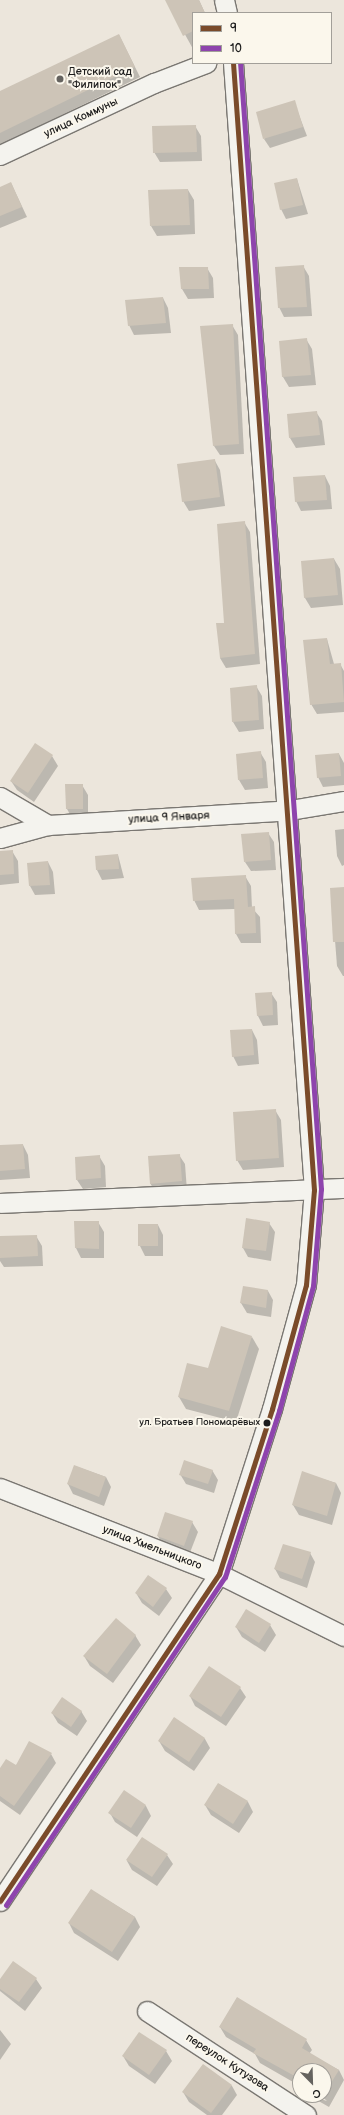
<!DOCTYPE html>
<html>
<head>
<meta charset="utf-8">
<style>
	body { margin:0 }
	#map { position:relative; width:344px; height:2115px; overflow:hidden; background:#ece6dc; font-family:"Balsamiq Sans",sans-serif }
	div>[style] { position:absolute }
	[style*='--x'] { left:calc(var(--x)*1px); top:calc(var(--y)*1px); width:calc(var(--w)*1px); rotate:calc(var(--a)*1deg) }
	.shadow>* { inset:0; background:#0003 }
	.building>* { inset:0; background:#cdc4b7 }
	.roads { filter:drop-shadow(1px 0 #7a7772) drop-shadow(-1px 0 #7a7772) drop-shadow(0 1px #7a7772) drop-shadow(0 -1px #7a7772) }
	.minor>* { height:19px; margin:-9.5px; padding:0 9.5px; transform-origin:9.5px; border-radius:9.5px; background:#f4f3ee }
	.bus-1>* { height:5px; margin:-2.5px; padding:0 2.5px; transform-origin:2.5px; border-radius:2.5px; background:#7a4b2a }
	.bus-2>* { height:5px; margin:-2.5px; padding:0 2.5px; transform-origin:2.5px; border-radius:2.5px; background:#8e44ad }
	.dots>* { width:11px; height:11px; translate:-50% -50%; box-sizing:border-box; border:2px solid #fbf7ec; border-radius:50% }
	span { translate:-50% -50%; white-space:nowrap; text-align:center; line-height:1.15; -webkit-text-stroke:4px #fbf7ec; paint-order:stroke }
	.bus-label { font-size:10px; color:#1c1c1c }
	.right { translate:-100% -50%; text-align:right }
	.poi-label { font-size:11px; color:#1c1c1c }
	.left { translate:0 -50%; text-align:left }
	.street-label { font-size:11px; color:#1c1c1c }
	.legend { position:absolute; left:192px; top:12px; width:140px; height:52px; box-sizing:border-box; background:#fbf7ec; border:1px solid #a29f99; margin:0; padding:5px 7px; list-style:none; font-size:12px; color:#1c1c1c }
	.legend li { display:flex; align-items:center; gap:8px; height:20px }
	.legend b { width:20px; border:1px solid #a29f99 }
	.north { position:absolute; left:292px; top:2063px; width:40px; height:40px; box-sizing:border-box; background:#fbf7ec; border:1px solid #a29f99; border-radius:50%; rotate:157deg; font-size:11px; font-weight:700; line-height:16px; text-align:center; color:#1c1c1c }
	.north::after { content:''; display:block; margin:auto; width:14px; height:18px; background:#65635f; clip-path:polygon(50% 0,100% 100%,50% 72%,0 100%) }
</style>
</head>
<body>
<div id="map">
	<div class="shadow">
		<i style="clip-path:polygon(166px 0,199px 0,205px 13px,193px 13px,193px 49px)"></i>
		<i style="clip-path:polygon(119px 35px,140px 77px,0 145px,0 92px)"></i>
		<i style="clip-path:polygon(294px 102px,307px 136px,270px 148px,264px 139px)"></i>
		<i style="clip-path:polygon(195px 126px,201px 136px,202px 161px,160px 162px,154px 152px)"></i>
		<i style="clip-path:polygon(297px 179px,308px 214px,286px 219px,281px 209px)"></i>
		<i style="clip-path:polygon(11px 183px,27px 217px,0 228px,0 188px)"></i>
		<i style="clip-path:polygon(188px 190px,194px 200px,195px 234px,157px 236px,151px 226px)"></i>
		<i style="clip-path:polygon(303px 266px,309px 276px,312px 316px,284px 317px,279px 307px)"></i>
		<i style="clip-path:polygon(181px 268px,207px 268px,213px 278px,214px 298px,188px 299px,182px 289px)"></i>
		<i style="clip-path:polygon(163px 298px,168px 308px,171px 333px,134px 335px,129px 325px)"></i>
		<i style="clip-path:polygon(232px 325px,238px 335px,244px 454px,220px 455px,214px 446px)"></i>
		<i style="clip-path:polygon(306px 339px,312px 349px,316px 385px,289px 387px,283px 377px,280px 342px)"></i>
		<i style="clip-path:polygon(316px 412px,322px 421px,325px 445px,296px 448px,290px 438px)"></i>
		<i style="clip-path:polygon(215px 461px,220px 470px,225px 506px,189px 511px,183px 501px)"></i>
		<i style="clip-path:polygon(325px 476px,330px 486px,332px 509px,301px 511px,296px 501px)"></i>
		<i style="clip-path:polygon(244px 522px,250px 532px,260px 664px,226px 668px,220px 658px)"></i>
		<i style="clip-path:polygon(334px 559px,340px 569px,343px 605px,311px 608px,305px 598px,302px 562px)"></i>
		<i style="clip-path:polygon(327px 639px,334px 664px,340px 664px,344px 671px,344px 712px,317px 714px,311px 704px)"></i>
		<i style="clip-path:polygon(256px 686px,262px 696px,264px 729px,239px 732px,233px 722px)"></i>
		<i style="clip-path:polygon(260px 752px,266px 762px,268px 788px,245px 790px,239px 780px)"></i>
		<i style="clip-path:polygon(339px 754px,344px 763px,344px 785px,323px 787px,318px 777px)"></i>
		<i style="clip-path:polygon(52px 756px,58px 766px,34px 802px,17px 790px,11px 781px)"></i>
		<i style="clip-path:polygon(82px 785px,88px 795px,88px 818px,72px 818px,67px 809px)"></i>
		<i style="clip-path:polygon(344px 829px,344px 865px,342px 866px,337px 856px,335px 830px)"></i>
		<i style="clip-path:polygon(268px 833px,274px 842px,276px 870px,251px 871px,245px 862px)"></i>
		<i style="clip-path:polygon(12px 851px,18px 861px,19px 883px,0 885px,0 852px)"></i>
		<i style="clip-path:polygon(118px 855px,124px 878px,102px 880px,97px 870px)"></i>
		<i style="clip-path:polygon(48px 862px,53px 872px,55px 894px,35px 895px,30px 886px)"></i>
		<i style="clip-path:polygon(245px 876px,251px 886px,252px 908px,260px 917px,261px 943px,241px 943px,236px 934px,235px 909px,199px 910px,194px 900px)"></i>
		<i style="clip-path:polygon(344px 888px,344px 976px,343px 976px,337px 966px,331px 889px)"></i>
		<i style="clip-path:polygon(271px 993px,277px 1002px,278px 1025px,263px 1026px,258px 1016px,256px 994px)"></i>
		<i style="clip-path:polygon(252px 1030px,257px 1040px,259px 1064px,238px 1066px,233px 1056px)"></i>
		<i style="clip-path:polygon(275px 1110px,281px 1120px,284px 1167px,243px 1170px,237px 1160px)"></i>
		<i style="clip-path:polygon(23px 1145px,28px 1155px,30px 1178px,0 1180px,0 1146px)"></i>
		<i style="clip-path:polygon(179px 1155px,185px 1164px,187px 1191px,156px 1193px,150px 1183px)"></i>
		<i style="clip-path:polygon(99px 1156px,105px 1166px,106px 1187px,83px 1189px,77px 1180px)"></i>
		<i style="clip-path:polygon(75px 1222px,98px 1222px,104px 1232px,104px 1258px,81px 1258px,76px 1248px)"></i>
		<i style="clip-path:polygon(269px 1223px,275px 1232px,271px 1261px,248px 1257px,243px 1248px)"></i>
		<i style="clip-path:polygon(139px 1225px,158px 1225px,163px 1235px,163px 1256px,145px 1256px,140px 1246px)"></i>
		<i style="clip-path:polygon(36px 1236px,42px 1246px,43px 1266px,4px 1267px,0 1261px,0 1238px)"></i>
		<i style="clip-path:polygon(244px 1287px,268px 1291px,273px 1300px,271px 1317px,247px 1313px,241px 1303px)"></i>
		<i style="clip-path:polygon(252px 1337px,259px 1349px,236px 1422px,186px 1409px,179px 1397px)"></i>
		<i style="clip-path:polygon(75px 1466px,106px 1477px,111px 1487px,104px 1506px,73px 1494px,68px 1484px)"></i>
		<i style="clip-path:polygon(212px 1470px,218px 1480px,214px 1493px,186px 1484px,180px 1474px)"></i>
		<i style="clip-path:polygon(303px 1473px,336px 1483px,341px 1493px,332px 1525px,299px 1515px,293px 1505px)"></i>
		<i style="clip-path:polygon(166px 1513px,192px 1522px,198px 1532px,189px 1555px,163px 1546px,158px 1536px)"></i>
		<i style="clip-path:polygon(310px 1553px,315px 1562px,307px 1588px,280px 1578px,275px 1569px)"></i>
		<i style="clip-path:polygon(166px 1589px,172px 1598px,159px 1616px,142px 1603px,136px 1593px)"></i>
		<i style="clip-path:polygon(270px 1625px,276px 1635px,265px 1652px,242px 1637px,236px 1627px)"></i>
		<i style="clip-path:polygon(135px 1635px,141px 1645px,113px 1683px,90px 1666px,84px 1656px)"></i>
		<i style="clip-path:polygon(240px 1688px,246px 1697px,226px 1726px,195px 1706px,190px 1696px)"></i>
		<i style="clip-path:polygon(81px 1711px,87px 1721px,77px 1736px,58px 1723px,52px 1713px)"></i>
		<i style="clip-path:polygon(174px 1718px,205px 1739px,210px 1748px,194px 1771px,165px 1751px,159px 1741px)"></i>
		<i style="clip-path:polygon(51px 1754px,56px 1763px,20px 1815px,0 1801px,0 1770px)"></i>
		<i style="clip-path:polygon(219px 1784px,248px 1802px,253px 1812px,239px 1833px,211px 1815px,205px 1805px)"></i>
		<i style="clip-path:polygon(124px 1792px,146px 1806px,151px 1816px,137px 1837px,115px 1822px,110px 1813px)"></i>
		<i style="clip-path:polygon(142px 1838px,167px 1855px,173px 1864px,157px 1886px,132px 1870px,127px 1861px)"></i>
		<i style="clip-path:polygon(91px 1890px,135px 1917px,140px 1927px,118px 1961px,74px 1933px,69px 1923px)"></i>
		<i style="clip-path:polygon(36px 1979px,42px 1988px,25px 2011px,0 1991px,0 1981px)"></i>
		<i style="clip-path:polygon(220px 2027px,306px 2040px,312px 2050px,309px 2054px,339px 2070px,344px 2080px,329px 2107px,308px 2095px,327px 2101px,320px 2095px,324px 2095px,324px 2071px,300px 2071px,300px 2086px,260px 2063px,255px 2054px,226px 2037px)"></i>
		<i style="clip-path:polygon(0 2030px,11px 2044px,0 2060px)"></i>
		<i style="clip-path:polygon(166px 2051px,172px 2061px,155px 2084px,129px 2066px,123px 2056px)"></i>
		<i style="clip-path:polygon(203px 2065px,232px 2086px,237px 2095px,222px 2115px,207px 2115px,189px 2102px,183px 2092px)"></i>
	</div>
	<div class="building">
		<i style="clip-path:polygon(165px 0,199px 0,205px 13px,193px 13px,193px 31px,183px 36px)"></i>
		<i style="clip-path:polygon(119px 34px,135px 67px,0 133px,0 91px)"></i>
		<i style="clip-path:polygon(295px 100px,303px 127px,263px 139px,256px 112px)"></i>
		<i style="clip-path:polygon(196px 125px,197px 152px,153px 153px,152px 126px)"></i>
		<i style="clip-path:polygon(297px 178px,303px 205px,280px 210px,274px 183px)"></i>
		<i style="clip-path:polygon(11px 182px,22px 207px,0 216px,0 187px)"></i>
		<i style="clip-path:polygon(188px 189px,190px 225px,150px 226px,148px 190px)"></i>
		<i style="clip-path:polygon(304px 265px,307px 307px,278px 308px,275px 267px)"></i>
		<i style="clip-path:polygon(179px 267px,208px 267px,209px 289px,181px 289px)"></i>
		<i style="clip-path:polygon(163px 297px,166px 323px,128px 326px,125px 300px)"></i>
		<i style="clip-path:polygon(233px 324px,239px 444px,213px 446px,200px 326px)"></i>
		<i style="clip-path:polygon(307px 338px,311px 375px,282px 377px,279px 341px)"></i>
		<i style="clip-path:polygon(317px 411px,320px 435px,289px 438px,287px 414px)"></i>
		<i style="clip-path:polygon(215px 459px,220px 497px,182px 502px,177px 464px)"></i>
		<i style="clip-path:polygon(325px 475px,327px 500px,295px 502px,293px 477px)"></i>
		<i style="clip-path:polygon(245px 521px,255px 654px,220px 658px,216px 623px,224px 623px,217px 524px)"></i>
		<i style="clip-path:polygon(334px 558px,338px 595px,304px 598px,301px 561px)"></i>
		<i style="clip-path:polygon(327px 638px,330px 664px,341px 663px,344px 702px,310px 705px,303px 640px)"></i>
		<i style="clip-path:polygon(257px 685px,259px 720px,232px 722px,230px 688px)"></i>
		<i style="clip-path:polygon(35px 743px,53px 755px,28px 793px,10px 781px)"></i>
		<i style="clip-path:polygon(261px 751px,263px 778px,238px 780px,236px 754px)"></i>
		<i style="clip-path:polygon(339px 753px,341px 776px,317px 778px,315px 755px)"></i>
		<i style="clip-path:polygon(65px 784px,83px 784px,83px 809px,66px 809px)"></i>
		<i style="clip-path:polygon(269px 832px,271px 860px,244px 862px,241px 834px)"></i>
		<i style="clip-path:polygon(13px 850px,14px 874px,0 875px,0 851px)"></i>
		<i style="clip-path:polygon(118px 854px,119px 869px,96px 870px,95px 856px)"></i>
		<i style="clip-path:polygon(48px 861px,50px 885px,29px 886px,27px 863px)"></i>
		<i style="clip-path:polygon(246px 875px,248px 907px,255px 906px,256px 933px,235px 934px,234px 899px,193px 901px,191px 878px)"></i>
		<i style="clip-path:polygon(344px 887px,344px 942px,333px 942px,330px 888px)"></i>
		<i style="clip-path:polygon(272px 992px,273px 1015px,257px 1016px,255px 993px)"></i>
		<i style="clip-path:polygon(252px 1029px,254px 1055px,232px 1057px,230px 1030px)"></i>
		<i style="clip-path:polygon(276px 1109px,279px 1158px,236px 1161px,233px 1112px)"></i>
		<i style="clip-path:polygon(23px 1144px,25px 1169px,0 1171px,0 1145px)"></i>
		<i style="clip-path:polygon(180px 1154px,182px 1181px,150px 1184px,148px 1156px)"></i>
		<i style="clip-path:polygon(100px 1155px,101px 1178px,76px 1180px,75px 1157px)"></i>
		<i style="clip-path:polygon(246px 1218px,270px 1222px,266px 1251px,242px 1248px)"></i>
		<i style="clip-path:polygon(74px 1221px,99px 1221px,99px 1249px,75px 1248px)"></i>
		<i style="clip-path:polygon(138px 1224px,158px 1224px,158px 1246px,138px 1246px)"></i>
		<i style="clip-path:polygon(37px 1235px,38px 1256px,0 1258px,0 1236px)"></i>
		<i style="clip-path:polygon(243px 1286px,268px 1290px,266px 1308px,240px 1303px)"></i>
		<i style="clip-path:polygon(221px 1326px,252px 1336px,229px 1411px,178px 1397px,187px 1363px,208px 1368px)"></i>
		<i style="clip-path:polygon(184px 1460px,213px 1470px,208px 1484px,179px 1475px)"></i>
		<i style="clip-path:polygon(74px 1465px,106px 1477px,99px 1497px,67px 1484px)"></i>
		<i style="clip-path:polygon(302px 1471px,336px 1483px,327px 1516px,292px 1505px)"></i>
		<i style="clip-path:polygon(165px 1512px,193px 1521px,184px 1546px,157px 1536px)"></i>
		<i style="clip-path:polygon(283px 1544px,311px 1552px,302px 1579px,274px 1569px)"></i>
		<i style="clip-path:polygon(148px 1575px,167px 1588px,153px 1607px,135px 1593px)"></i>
		<i style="clip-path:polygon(246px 1609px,271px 1624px,259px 1643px,235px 1627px)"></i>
		<i style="clip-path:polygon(116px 1618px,136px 1635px,107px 1674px,83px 1656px)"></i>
		<i style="clip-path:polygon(209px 1666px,241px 1687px,221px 1717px,189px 1696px)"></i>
		<i style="clip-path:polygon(62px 1697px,82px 1711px,71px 1727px,51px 1713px)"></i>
		<i style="clip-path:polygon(174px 1717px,205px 1738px,189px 1762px,158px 1741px)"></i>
		<i style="clip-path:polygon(29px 1741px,52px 1753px,14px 1806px,0 1796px,0 1768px,6px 1759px,16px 1765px)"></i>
		<i style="clip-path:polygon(218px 1783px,248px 1801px,233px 1824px,204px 1805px)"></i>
		<i style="clip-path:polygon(124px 1790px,146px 1805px,131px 1828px,108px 1813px)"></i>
		<i style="clip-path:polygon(142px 1837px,168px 1854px,152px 1877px,126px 1860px)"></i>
		<i style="clip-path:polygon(91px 1889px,135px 1917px,112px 1952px,68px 1923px)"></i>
		<i style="clip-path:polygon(13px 1961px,37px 1978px,19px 2002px,0 1989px,0 1979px)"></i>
		<i style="clip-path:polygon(237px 1997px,307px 2039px,302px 2048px,339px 2070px,325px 2093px,324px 2071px,300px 2071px,300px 2079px,253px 2053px,256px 2049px,219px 2027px)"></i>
		<i style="clip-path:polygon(139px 2032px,167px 2050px,149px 2075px,122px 2056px)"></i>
		<i style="clip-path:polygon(203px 2064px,232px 2085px,211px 2113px,182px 2092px)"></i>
	</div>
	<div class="roads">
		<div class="minor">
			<i style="--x:224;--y:0;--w:13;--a:77"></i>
			<i style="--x:0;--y:155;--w:170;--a:-25.1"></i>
			<i style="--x:154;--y:83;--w:56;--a:-21"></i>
			<i style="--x:0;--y:797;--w:56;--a:30.3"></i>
			<i style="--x:48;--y:825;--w:242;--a:-3.5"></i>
			<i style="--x:290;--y:810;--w:55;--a:-9.5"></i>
			<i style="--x:0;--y:838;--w:50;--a:-15.2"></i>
			<i style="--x:0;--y:1203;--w:344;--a:-2.5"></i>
			<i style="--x:0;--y:1488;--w:235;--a:21.4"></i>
			<i style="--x:219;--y:1574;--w:140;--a:26.4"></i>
			<i style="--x:0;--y:1901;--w:394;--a:-56.2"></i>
			<i style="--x:219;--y:1574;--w:173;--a:-72.2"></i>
			<i style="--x:272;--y:1409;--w:129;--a:-74.7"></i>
			<i style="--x:306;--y:1285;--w:95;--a:-85.2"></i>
			<i style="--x:314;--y:1190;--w:1130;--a:-94.11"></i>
			<i style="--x:147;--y:2011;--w:190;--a:33.2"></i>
		</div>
	</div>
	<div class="bus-1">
		<i style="--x:0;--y:1901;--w:394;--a:-56.2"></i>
		<i style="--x:219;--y:1574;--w:173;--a:-72.2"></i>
		<i style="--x:272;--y:1409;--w:129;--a:-74.7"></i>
		<i style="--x:306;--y:1285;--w:95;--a:-85.2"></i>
		<i style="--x:314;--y:1190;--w:1130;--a:-94.11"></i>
	</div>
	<div class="bus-2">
		<i style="--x:6;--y:1905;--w:394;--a:-56.3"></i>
		<i style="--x:225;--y:1577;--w:175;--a:-72"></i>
		<i style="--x:279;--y:1411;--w:130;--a:-74.8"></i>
		<i style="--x:313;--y:1286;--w:97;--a:-85.3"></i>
		<i style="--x:321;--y:1189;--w:1129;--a:-94.11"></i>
	</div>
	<div class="dots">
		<i style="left:60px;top:79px;background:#65635f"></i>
		<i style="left:267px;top:1423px;background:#1c1c1c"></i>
	</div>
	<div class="bus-label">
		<span class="right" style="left:260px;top:1423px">ул. Братьев Пономарёвых</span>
	</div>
	<div class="poi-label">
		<span class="left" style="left:68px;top:79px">Детский сад<br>"Филипок"</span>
	</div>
	<div class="street-label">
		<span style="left:81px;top:118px;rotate:-25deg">улица Коммуны</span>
		<span style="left:169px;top:818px;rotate:-3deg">улица 9 Января</span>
		<span style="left:152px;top:1548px;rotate:21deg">улица Хмельницкого</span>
		<span style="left:227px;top:2063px;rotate:33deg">переулок Кутузова</span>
	</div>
	<ul class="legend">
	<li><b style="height:5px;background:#7a4b2a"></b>9</li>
	<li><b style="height:5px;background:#8e44ad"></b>10</li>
	</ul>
	<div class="north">С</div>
</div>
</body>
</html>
